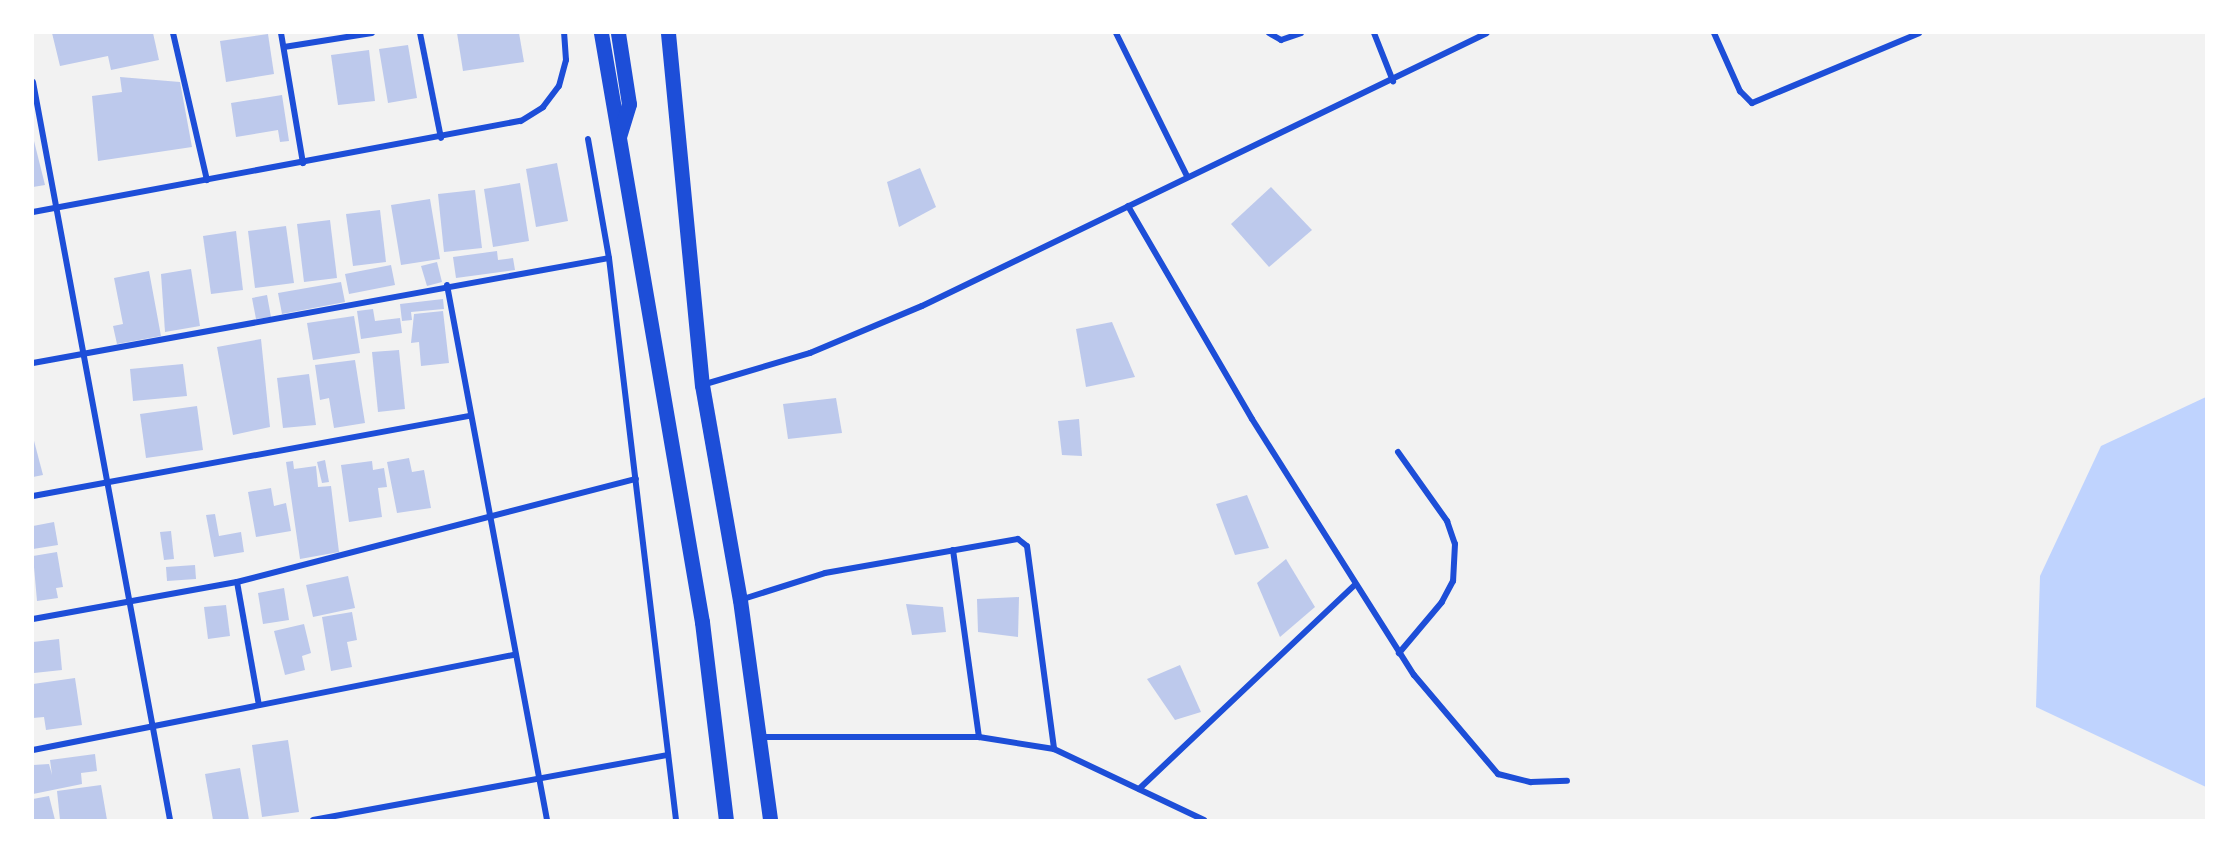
<!DOCTYPE html>
<html>
<head>
<meta charset="utf-8">
<style>
	body { margin:0 }
	#map { position:relative; width:2239px; height:853px; overflow:hidden; background:#f2f2f2; font-family:Roboto,sans-serif }
	div>[style] { position:absolute }
	[style*='--x'] { left:calc(var(--x)*1px); top:calc(var(--y)*1px); width:calc(var(--w)*1px); rotate:calc(var(--a)*1deg) }
	.water>* { inset:0; background:#bfd3fe }
	.building>* { inset:0; background:#bdc9ec }
	.minor>* { height:6px; margin:-3px; padding:0 3px; transform-origin:3px; border-radius:3px; background:#1d4ed8 }
	.primary>* { height:15px; margin:-7.5px; padding:0 7.5px; transform-origin:7.5px; border-radius:7.5px; background:#1d4ed8 }
	span { translate:-50% -50%; white-space:nowrap; text-align:center; line-height:1.15; -webkit-text-stroke:4.5px #fff; paint-order:stroke }
	.frame { position:absolute; inset:0; border:34px solid #fff; pointer-events:none }
</style>
</head>
<body>
<div id="map">
	<div class="water">
		<i style="clip-path:polygon(2206px 397px,2206px 787px,2036px 707px,2040px 576px,2101px 446px)"></i>
	</div>
	<div class="building">
		<i style="clip-path:polygon(52px 33px,153px 33px,159px 60px,111px 70px,108px 56px,60px 66px)"></i>
		<i style="clip-path:polygon(457px 33px,519px 33px,524px 62px,463px 71px)"></i>
		<i style="clip-path:polygon(268px 34px,274px 74px,226px 82px,220px 41px)"></i>
		<i style="clip-path:polygon(408px 45px,417px 98px,388px 103px,379px 49px)"></i>
		<i style="clip-path:polygon(369px 50px,375px 101px,338px 105px,331px 55px)"></i>
		<i style="clip-path:polygon(120px 77px,180px 82px,192px 147px,98px 161px,92px 96px,122px 92px)"></i>
		<i style="clip-path:polygon(282px 95px,289px 141px,280px 142px,278px 130px,236px 137px,231px 103px)"></i>
		<i style="clip-path:polygon(33px 137px,45px 185px,33px 187px)"></i>
		<i style="clip-path:polygon(557px 163px,568px 221px,536px 227px,526px 169px)"></i>
		<i style="clip-path:polygon(920px 168px,936px 207px,899px 227px,887px 182px)"></i>
		<i style="clip-path:polygon(520px 183px,529px 241px,493px 247px,484px 189px)"></i>
		<i style="clip-path:polygon(1271px 187px,1312px 230px,1269px 267px,1231px 224px)"></i>
		<i style="clip-path:polygon(475px 190px,482px 248px,444px 252px,438px 194px)"></i>
		<i style="clip-path:polygon(430px 199px,440px 259px,401px 265px,391px 205px)"></i>
		<i style="clip-path:polygon(380px 210px,386px 262px,353px 266px,346px 214px)"></i>
		<i style="clip-path:polygon(330px 220px,337px 278px,304px 282px,297px 224px)"></i>
		<i style="clip-path:polygon(286px 226px,294px 283px,255px 288px,248px 231px)"></i>
		<i style="clip-path:polygon(236px 231px,243px 290px,211px 294px,203px 236px)"></i>
		<i style="clip-path:polygon(497px 251px,498px 260px,513px 258px,515px 270px,456px 278px,453px 257px)"></i>
		<i style="clip-path:polygon(437px 262px,442px 282px,427px 286px,421px 266px)"></i>
		<i style="clip-path:polygon(391px 265px,395px 285px,349px 294px,345px 274px)"></i>
		<i style="clip-path:polygon(191px 269px,200px 326px,165px 332px,161px 274px)"></i>
		<i style="clip-path:polygon(149px 271px,161px 336px,117px 344px,113px 326px,123px 324px,114px 278px)"></i>
		<i style="clip-path:polygon(341px 282px,345px 302px,282px 314px,278px 293px)"></i>
		<i style="clip-path:polygon(267px 295px,271px 317px,256px 319px,252px 298px)"></i>
		<i style="clip-path:polygon(443px 299px,444px 309px,411px 312px,412px 320px,402px 321px,400px 304px)"></i>
		<i style="clip-path:polygon(373px 309px,375px 321px,400px 318px,402px 333px,361px 339px,357px 311px)"></i>
		<i style="clip-path:polygon(443px 311px,449px 363px,421px 366px,419px 342px,411px 343px,414px 314px)"></i>
		<i style="clip-path:polygon(354px 316px,360px 353px,313px 360px,307px 323px)"></i>
		<i style="clip-path:polygon(1112px 322px,1135px 377px,1086px 387px,1076px 329px)"></i>
		<i style="clip-path:polygon(261px 339px,270px 427px,233px 435px,217px 347px)"></i>
		<i style="clip-path:polygon(399px 350px,405px 409px,378px 412px,372px 352px)"></i>
		<i style="clip-path:polygon(355px 360px,365px 423px,334px 428px,329px 398px,320px 400px,315px 365px)"></i>
		<i style="clip-path:polygon(183px 364px,187px 396px,133px 401px,130px 369px)"></i>
		<i style="clip-path:polygon(309px 374px,316px 425px,283px 428px,277px 378px)"></i>
		<i style="clip-path:polygon(836px 398px,842px 433px,788px 439px,783px 404px)"></i>
		<i style="clip-path:polygon(197px 406px,203px 450px,146px 458px,140px 414px)"></i>
		<i style="clip-path:polygon(1079px 419px,1082px 456px,1062px 455px,1058px 421px)"></i>
		<i style="clip-path:polygon(33px 437px,43px 475px,33px 477px)"></i>
		<i style="clip-path:polygon(409px 458px,412px 472px,424px 470px,431px 508px,397px 513px,387px 462px)"></i>
		<i style="clip-path:polygon(325px 460px,329px 482px,322px 483px,317px 462px)"></i>
		<i style="clip-path:polygon(293px 461px,294px 469px,316px 466px,318px 487px,331px 486px,339px 552px,300px 559px,286px 462px)"></i>
		<i style="clip-path:polygon(372px 461px,373px 470px,384px 468px,387px 487px,378px 488px,382px 517px,349px 522px,341px 465px)"></i>
		<i style="clip-path:polygon(271px 488px,274px 506px,286px 503px,291px 531px,256px 537px,248px 492px)"></i>
		<i style="clip-path:polygon(1247px 495px,1269px 548px,1235px 555px,1216px 504px)"></i>
		<i style="clip-path:polygon(215px 514px,219px 536px,241px 532px,244px 552px,214px 557px,206px 515px)"></i>
		<i style="clip-path:polygon(54px 522px,58px 545px,33px 549px,33px 526px)"></i>
		<i style="clip-path:polygon(171px 531px,174px 559px,164px 560px,160px 532px)"></i>
		<i style="clip-path:polygon(57px 552px,63px 587px,56px 588px,58px 598px,37px 601px,33px 556px)"></i>
		<i style="clip-path:polygon(1286px 559px,1315px 607px,1280px 637px,1257px 583px)"></i>
		<i style="clip-path:polygon(195px 565px,196px 579px,167px 581px,166px 567px)"></i>
		<i style="clip-path:polygon(348px 576px,355px 608px,313px 617px,306px 585px)"></i>
		<i style="clip-path:polygon(284px 588px,289px 620px,263px 624px,258px 593px)"></i>
		<i style="clip-path:polygon(1019px 597px,1018px 637px,978px 632px,977px 599px)"></i>
		<i style="clip-path:polygon(906px 604px,943px 607px,946px 632px,912px 635px)"></i>
		<i style="clip-path:polygon(226px 605px,230px 636px,208px 639px,204px 607px)"></i>
		<i style="clip-path:polygon(352px 612px,357px 640px,347px 642px,352px 667px,331px 671px,322px 617px)"></i>
		<i style="clip-path:polygon(304px 624px,311px 653px,302px 656px,305px 670px,285px 675px,274px 631px)"></i>
		<i style="clip-path:polygon(59px 639px,62px 670px,34px 673px,33px 642px)"></i>
		<i style="clip-path:polygon(1180px 665px,1201px 712px,1175px 720px,1147px 679px)"></i>
		<i style="clip-path:polygon(75px 678px,82px 725px,46px 730px,44px 717px,33px 718px,33px 684px)"></i>
		<i style="clip-path:polygon(288px 740px,299px 812px,262px 817px,252px 745px)"></i>
		<i style="clip-path:polygon(95px 754px,97px 771px,81px 773px,82px 784px,33px 794px,33px 765px,49px 764px,52px 775px,50px 760px)"></i>
		<i style="clip-path:polygon(240px 768px,249px 820px,213px 820px,205px 774px)"></i>
		<i style="clip-path:polygon(101px 785px,107px 820px,60px 820px,57px 791px)"></i>
		<i style="clip-path:polygon(49px 796px,55px 820px,33px 820px,33px 799px)"></i>
	</div>
	<div class="minor">
		<i style="--x:173;--y:33;--w:151;--a:77"></i>
		<i style="--x:281;--y:33;--w:132;--a:80.4"></i>
		<i style="--x:420;--y:33;--w:107;--a:78.7"></i>
		<i style="--x:1116;--y:33;--w:160;--a:63.6"></i>
		<i style="--x:1269;--y:33;--w:14;--a:30"></i>
		<i style="--x:1281;--y:40;--w:21;--a:-19"></i>
		<i style="--x:1374;--y:33;--w:52;--a:68.4"></i>
		<i style="--x:1714;--y:33;--w:64;--a:65.9"></i>
		<i style="--x:1740;--y:91;--w:17;--a:45"></i>
		<i style="--x:1752;--y:103;--w:181;--a:-22.7"></i>
		<i style="--x:284;--y:47;--w:89;--a:-9"></i>
		<i style="--x:33;--y:82;--w:751;--a:79.48"></i>
		<i style="--x:588;--y:139;--w:121;--a:80"></i>
		<i style="--x:609;--y:258;--w:566;--a:83.2"></i>
		<i style="--x:1128;--y:206;--w:246;--a:59.8"></i>
		<i style="--x:1252;--y:419;--w:303;--a:57.7"></i>
		<i style="--x:1414;--y:675;--w:130;--a:49.7"></i>
		<i style="--x:1498;--y:774;--w:34;--a:14"></i>
		<i style="--x:1531;--y:782;--w:36;--a:-2"></i>
		<i style="--x:33;--y:212;--w:496;--a:-10.6"></i>
		<i style="--x:521;--y:121;--w:26;--a:-32"></i>
		<i style="--x:543;--y:107;--w:26;--a:-53"></i>
		<i style="--x:559;--y:86;--w:27;--a:-75"></i>
		<i style="--x:566;--y:60;--w:27;--a:-94"></i>
		<i style="--x:447;--y:285;--w:544;--a:79.41"></i>
		<i style="--x:33;--y:363;--w:585;--a:-10.33"></i>
		<i style="--x:702;--y:385;--w:113;--a:-16.5"></i>
		<i style="--x:810;--y:353;--w:121;--a:-22.8"></i>
		<i style="--x:922;--y:306;--w:627;--a:-25.79"></i>
		<i style="--x:1398;--y:452;--w:85;--a:54.6"></i>
		<i style="--x:1447;--y:521;--w:24;--a:71"></i>
		<i style="--x:1455;--y:544;--w:37;--a:93"></i>
		<i style="--x:1453;--y:581;--w:24;--a:118"></i>
		<i style="--x:1442;--y:602;--w:67;--a:130.1"></i>
		<i style="--x:33;--y:496;--w:445;--a:-10.4"></i>
		<i style="--x:953;--y:550;--w:189;--a:82.1"></i>
		<i style="--x:237;--y:582;--w:125;--a:79.9"></i>
		<i style="--x:740;--y:600;--w:89;--a:-17.6"></i>
		<i style="--x:825;--y:573;--w:196;--a:-10"></i>
		<i style="--x:1018;--y:539;--w:11;--a:38"></i>
		<i style="--x:1027;--y:546;--w:205;--a:82.4"></i>
		<i style="--x:33;--y:619;--w:207;--a:-10.3"></i>
		<i style="--x:237;--y:582;--w:412;--a:-14.5"></i>
		<i style="--x:761;--y:737;--w:218;--a:0"></i>
		<i style="--x:979;--y:737;--w:76;--a:9.1"></i>
		<i style="--x:1054;--y:749;--w:166;--a:25.3"></i>
		<i style="--x:33;--y:750;--w:492;--a:-11.2"></i>
		<i style="--x:1139;--y:789;--w:297;--a:-43.4"></i>
		<i style="--x:313;--y:820;--w:361;--a:-10.4"></i>
	</div>
	<div class="primary">
		<i style="--x:601;--y:33;--w:598;--a:80.27"></i>
		<i style="--x:702;--y:622;--w:199;--a:83.1"></i>
		<i style="--x:618;--y:33;--w:72;--a:81.2"></i>
		<i style="--x:629;--y:104;--w:34;--a:107"></i>
		<i style="--x:668;--y:33;--w:354;--a:84.5"></i>
		<i style="--x:702;--y:385;--w:218;--a:80"></i>
		<i style="--x:740;--y:600;--w:222;--a:82.2"></i>
	</div>
	<div class="frame"></div>
</div>
</body>
</html>
